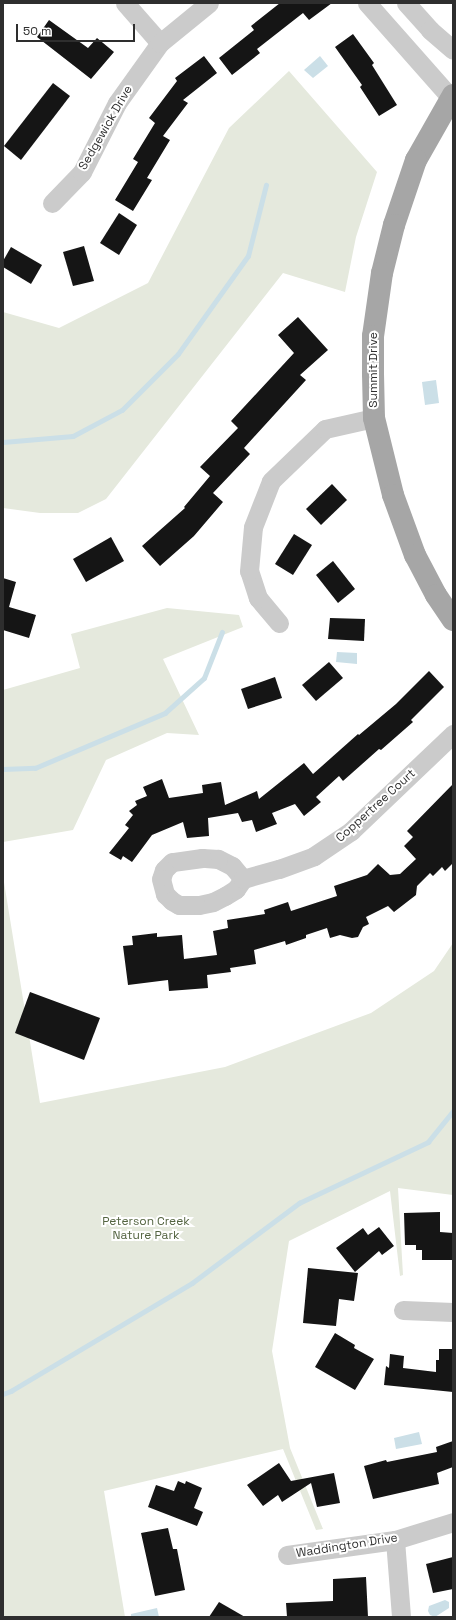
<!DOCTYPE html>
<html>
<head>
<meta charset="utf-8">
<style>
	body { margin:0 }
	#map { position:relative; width:456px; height:1620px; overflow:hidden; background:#fff; font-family:"Space Grotesk",sans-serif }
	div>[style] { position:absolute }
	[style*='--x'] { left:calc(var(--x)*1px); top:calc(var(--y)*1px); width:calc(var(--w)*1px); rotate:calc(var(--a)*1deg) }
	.green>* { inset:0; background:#e5e9dd }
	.water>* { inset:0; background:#cbdfe7 }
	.stream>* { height:4.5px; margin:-2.25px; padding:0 2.25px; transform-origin:2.25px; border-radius:2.25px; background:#cbdfe7 }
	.building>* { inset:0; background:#151515 }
	.minor>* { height:19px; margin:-9.5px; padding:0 9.5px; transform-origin:9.5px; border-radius:9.5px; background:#cbcbcb }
	.major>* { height:22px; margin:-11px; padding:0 11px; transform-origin:11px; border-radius:11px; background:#a6a6a6 }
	span { translate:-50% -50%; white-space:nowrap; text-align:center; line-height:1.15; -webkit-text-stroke:4px #fff; paint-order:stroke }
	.street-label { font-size:12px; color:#2e2e2e }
	.park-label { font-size:12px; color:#546441 }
	.frame { position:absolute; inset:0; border:4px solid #2e2e2e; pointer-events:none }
	.scale { position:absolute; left:16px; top:24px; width:119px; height:18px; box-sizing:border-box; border:2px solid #2e2e2e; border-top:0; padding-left:5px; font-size:12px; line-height:14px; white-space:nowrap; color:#2e2e2e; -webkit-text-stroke:3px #fff; paint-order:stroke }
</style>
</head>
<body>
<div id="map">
	<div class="green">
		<i style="clip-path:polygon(289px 71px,377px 172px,356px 237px,345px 292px,283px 273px,106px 499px,78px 513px,40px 513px,3px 508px,3px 312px,59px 328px,148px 283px,229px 128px)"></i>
		<i style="clip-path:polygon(167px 608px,239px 615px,243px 627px,163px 659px,199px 735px,167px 733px,106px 760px,73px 830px,3px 842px,3px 690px,80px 668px,71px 634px)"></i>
		<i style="clip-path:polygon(3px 876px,40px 1103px,225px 1067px,371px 1013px,434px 971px,453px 943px,453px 1195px,398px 1188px,403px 1275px,400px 1276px,390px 1191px,289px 1241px,272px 1351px,290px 1448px,323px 1529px,316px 1530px,283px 1449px,104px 1491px,125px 1617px,3px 1617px)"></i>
	</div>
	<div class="water">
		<i style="clip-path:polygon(320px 56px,328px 66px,313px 78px,304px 70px)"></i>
		<i style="clip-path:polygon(436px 380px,439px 403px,425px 405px,422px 382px)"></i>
		<i style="clip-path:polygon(337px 652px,357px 653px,357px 664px,336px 662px)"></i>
		<i style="clip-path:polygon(419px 1432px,422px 1444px,396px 1449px,394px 1438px)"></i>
		<i style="clip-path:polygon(445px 1600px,449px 1602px,449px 1608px,435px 1617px,430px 1615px,428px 1611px,429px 1606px)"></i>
		<i style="clip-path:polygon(157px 1608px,159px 1617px,131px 1617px,131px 1614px)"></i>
	</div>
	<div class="stream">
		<i style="--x:3;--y:442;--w:70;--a:-4.9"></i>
		<i style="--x:73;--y:436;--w:55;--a:-28"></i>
		<i style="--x:122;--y:410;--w:79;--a:-45"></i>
		<i style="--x:178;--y:354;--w:120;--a:-54.5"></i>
		<i style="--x:248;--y:256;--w:73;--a:-75.8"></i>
		<i style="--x:3;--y:769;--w:32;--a:-2"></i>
		<i style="--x:35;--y:768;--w:141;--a:-22.9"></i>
		<i style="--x:165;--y:713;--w:52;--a:-41.9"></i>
		<i style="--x:204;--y:678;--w:49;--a:-68.6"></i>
		<i style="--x:3;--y:1394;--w:9;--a:-21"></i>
		<i style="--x:11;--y:1391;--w:211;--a:-30.8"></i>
		<i style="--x:192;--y:1283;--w:134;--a:-36.8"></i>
		<i style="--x:299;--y:1203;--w:143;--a:-25.3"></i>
		<i style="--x:428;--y:1142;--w:40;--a:-51"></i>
	</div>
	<div class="building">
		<i style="clip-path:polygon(280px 3px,332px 3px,309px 20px,303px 13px,257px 49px,260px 53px,232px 75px,219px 58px,254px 30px,251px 26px)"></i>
		<i style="clip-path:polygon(49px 20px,88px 48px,97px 38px,114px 52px,91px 79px,37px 37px)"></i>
		<i style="clip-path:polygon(353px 34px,374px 63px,372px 65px,397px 105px,379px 116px,360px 87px,362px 85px,335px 47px)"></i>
		<i style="clip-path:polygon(204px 56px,217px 73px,183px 100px,188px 103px,163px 136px,170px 140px,147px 178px,152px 180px,133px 211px,115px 200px,138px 162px,133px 159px,155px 123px,149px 118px,177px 81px,175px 78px)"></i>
		<i style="clip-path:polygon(53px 83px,70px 96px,21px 160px,4px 146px)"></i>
		<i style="clip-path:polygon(119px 213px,137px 225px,119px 255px,100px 243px)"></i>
		<i style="clip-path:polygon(84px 246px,94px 281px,73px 286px,63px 252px)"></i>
		<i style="clip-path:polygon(11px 247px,42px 265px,31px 284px,3px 267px,3px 261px)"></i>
		<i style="clip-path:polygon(298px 317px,328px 350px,300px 375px,306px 380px,244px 448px,250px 454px,213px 493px,223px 502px,194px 536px,160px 566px,142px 546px,185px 508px,184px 507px,210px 476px,200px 467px,238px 428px,231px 421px,294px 353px,278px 335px)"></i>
		<i style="clip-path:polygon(332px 484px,347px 500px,321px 525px,306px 509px)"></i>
		<i style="clip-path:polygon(294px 534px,312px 545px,293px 575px,275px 564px)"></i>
		<i style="clip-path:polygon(111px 537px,124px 561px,86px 582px,73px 559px)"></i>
		<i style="clip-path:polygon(333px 561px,355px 589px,338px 603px,316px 575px)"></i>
		<i style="clip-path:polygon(3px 578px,16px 582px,9px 607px,36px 615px,29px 638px,3px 630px)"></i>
		<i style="clip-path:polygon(330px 618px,365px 619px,364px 641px,328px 639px)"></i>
		<i style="clip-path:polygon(329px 662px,343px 678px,316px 701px,302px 685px)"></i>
		<i style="clip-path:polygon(429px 671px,444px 687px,411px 720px,413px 722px,381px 750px,379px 749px,343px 781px,339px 776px,316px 797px,321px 802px,304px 816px,295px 804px,272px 813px,277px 824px,256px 832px,252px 820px,242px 822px,238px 813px,208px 818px,209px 836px,187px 838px,183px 822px,152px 835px,132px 862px,123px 856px,121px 860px,109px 853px,129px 828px,125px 825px,133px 815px,129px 811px,137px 805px,135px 801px,147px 796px,143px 787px,162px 779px,169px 798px,203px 793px,202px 785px,221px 782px,225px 805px,257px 791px,259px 799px,304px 763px,313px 774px,358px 734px,359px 735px,396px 704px)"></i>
		<i style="clip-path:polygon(275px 677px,282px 698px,248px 709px,241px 689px)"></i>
		<i style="clip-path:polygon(453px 784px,453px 863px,445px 871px,442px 867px,433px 876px,430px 873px,417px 886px,416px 895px,394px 912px,388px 906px,366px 917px,369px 924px,363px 927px,358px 937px,352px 938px,340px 935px,330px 938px,327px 928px,306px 935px,306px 938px,286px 945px,285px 941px,254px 950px,256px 964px,230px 968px,231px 972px,207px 975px,208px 988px,169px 991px,168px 980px,128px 985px,123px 946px,133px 945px,132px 936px,157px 933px,157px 937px,182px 935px,184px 959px,217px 955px,213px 931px,228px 928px,227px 920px,265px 914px,264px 910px,288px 902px,291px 911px,337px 896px,334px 886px,367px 875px,378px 864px,390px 875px,400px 874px,416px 859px,404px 846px,413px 837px,407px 831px)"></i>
		<i style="clip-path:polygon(30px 992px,100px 1018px,84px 1060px,15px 1033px)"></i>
		<i style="clip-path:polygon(440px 1212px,440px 1232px,453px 1233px,453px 1260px,422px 1260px,422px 1250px,416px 1250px,416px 1245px,405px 1245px,404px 1213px)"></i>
		<i style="clip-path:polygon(379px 1227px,394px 1246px,382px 1255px,379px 1251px,355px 1272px,336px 1248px,363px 1228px,368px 1235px)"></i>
		<i style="clip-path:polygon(308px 1268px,358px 1273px,354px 1301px,339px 1299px,336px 1326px,303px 1323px)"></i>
		<i style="clip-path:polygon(335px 1333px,355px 1345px,354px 1348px,374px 1359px,355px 1390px,315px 1367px)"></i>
		<i style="clip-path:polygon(439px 1349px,453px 1349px,453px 1392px,384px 1385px,386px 1366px,389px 1368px,390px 1354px,404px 1356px,403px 1368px,436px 1372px,436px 1360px,439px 1360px)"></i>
		<i style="clip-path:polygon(453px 1441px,453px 1467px,437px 1473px,439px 1484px,373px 1499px,364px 1466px,386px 1460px,387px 1462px,437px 1452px,436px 1447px)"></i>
		<i style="clip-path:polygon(279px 1463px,291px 1481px,334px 1473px,340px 1503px,317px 1507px,311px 1483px,282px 1502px,278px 1495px,263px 1506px,247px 1485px)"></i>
		<i style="clip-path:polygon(178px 1481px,185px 1484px,186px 1481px,202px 1488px,194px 1508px,203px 1512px,197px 1526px,148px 1507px,156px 1485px,174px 1491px)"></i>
		<i style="clip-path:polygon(168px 1528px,173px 1549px,177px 1549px,185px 1590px,155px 1596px,141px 1533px)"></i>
		<i style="clip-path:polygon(453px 1557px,453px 1589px,433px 1593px,426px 1564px)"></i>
		<i style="clip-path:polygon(366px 1577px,368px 1617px,287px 1617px,286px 1603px,333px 1601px,333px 1579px)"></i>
		<i style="clip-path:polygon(219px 1602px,245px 1617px,209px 1617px)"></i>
	</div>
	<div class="minor">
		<i style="--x:125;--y:3;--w:53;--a:48.8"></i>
		<i style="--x:367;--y:3;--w:127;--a:48.5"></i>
		<i style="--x:406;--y:3;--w:36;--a:48"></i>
		<i style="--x:430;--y:30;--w:30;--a:41"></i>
		<i style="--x:52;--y:203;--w:43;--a:-45.9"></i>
		<i style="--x:82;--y:172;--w:77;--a:-63.1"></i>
		<i style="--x:117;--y:103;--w:74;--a:-54.4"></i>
		<i style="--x:160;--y:43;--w:63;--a:-39.2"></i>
		<i style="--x:279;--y:623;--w:33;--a:-130"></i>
		<i style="--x:258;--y:598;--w:28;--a:-108"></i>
		<i style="--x:249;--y:571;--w:44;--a:-84.8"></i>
		<i style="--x:253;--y:527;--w:49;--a:-68.6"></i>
		<i style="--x:271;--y:481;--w:75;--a:-43.9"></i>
		<i style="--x:325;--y:429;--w:50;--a:-12.7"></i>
		<i style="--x:243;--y:879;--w:17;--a:-130"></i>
		<i style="--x:232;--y:866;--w:16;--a:-153"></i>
		<i style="--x:218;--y:859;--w:16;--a:-176"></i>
		<i style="--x:202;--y:858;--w:30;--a:172"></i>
		<i style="--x:172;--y:862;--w:11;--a:135"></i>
		<i style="--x:164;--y:870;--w:9;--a:108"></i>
		<i style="--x:161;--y:879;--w:16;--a:75"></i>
		<i style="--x:165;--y:894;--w:10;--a:45"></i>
		<i style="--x:172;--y:901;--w:8;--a:30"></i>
		<i style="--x:179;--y:905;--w:20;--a:0"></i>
		<i style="--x:199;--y:905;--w:14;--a:-12"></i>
		<i style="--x:213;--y:902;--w:13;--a:-27"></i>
		<i style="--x:225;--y:896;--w:13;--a:-32"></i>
		<i style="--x:236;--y:889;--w:12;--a:-55"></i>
		<i style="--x:243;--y:879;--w:37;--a:-16"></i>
		<i style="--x:279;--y:869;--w:37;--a:-20"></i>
		<i style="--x:314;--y:856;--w:45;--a:-34"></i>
		<i style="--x:351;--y:831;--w:141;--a:-43.6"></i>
		<i style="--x:403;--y:1310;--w:50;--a:2.3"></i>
		<i style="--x:395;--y:1540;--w:77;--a:85.5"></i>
		<i style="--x:287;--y:1555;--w:109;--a:-7.9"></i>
		<i style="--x:395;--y:1540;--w:61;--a:-17.2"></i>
	</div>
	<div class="major">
		<i style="--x:453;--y:95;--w:75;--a:119.6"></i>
		<i style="--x:416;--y:160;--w:69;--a:108.7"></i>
		<i style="--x:394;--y:225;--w:49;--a:104"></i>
		<i style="--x:382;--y:273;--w:64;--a:98.1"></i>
		<i style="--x:373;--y:336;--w:38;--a:90"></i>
		<i style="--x:373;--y:374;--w:44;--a:88.7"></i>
		<i style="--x:374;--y:418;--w:79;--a:76.1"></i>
		<i style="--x:393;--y:495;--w:64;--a:69.9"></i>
		<i style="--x:415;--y:555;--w:45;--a:62.3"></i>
		<i style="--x:436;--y:595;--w:30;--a:56"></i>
	</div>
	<div class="street-label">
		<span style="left:106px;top:128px;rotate:-60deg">Sedgewick Drive</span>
		<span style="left:374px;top:370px;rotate:-90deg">Summit Drive</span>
		<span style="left:376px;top:806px;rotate:-42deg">Coppertree Court</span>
		<span style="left:347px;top:1546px;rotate:-9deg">Waddington Drive</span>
	</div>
	<div class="park-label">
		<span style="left:146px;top:1229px">Peterson Creek<br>Nature Park</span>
	</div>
	<div class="frame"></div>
	<div class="scale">50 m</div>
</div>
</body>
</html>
